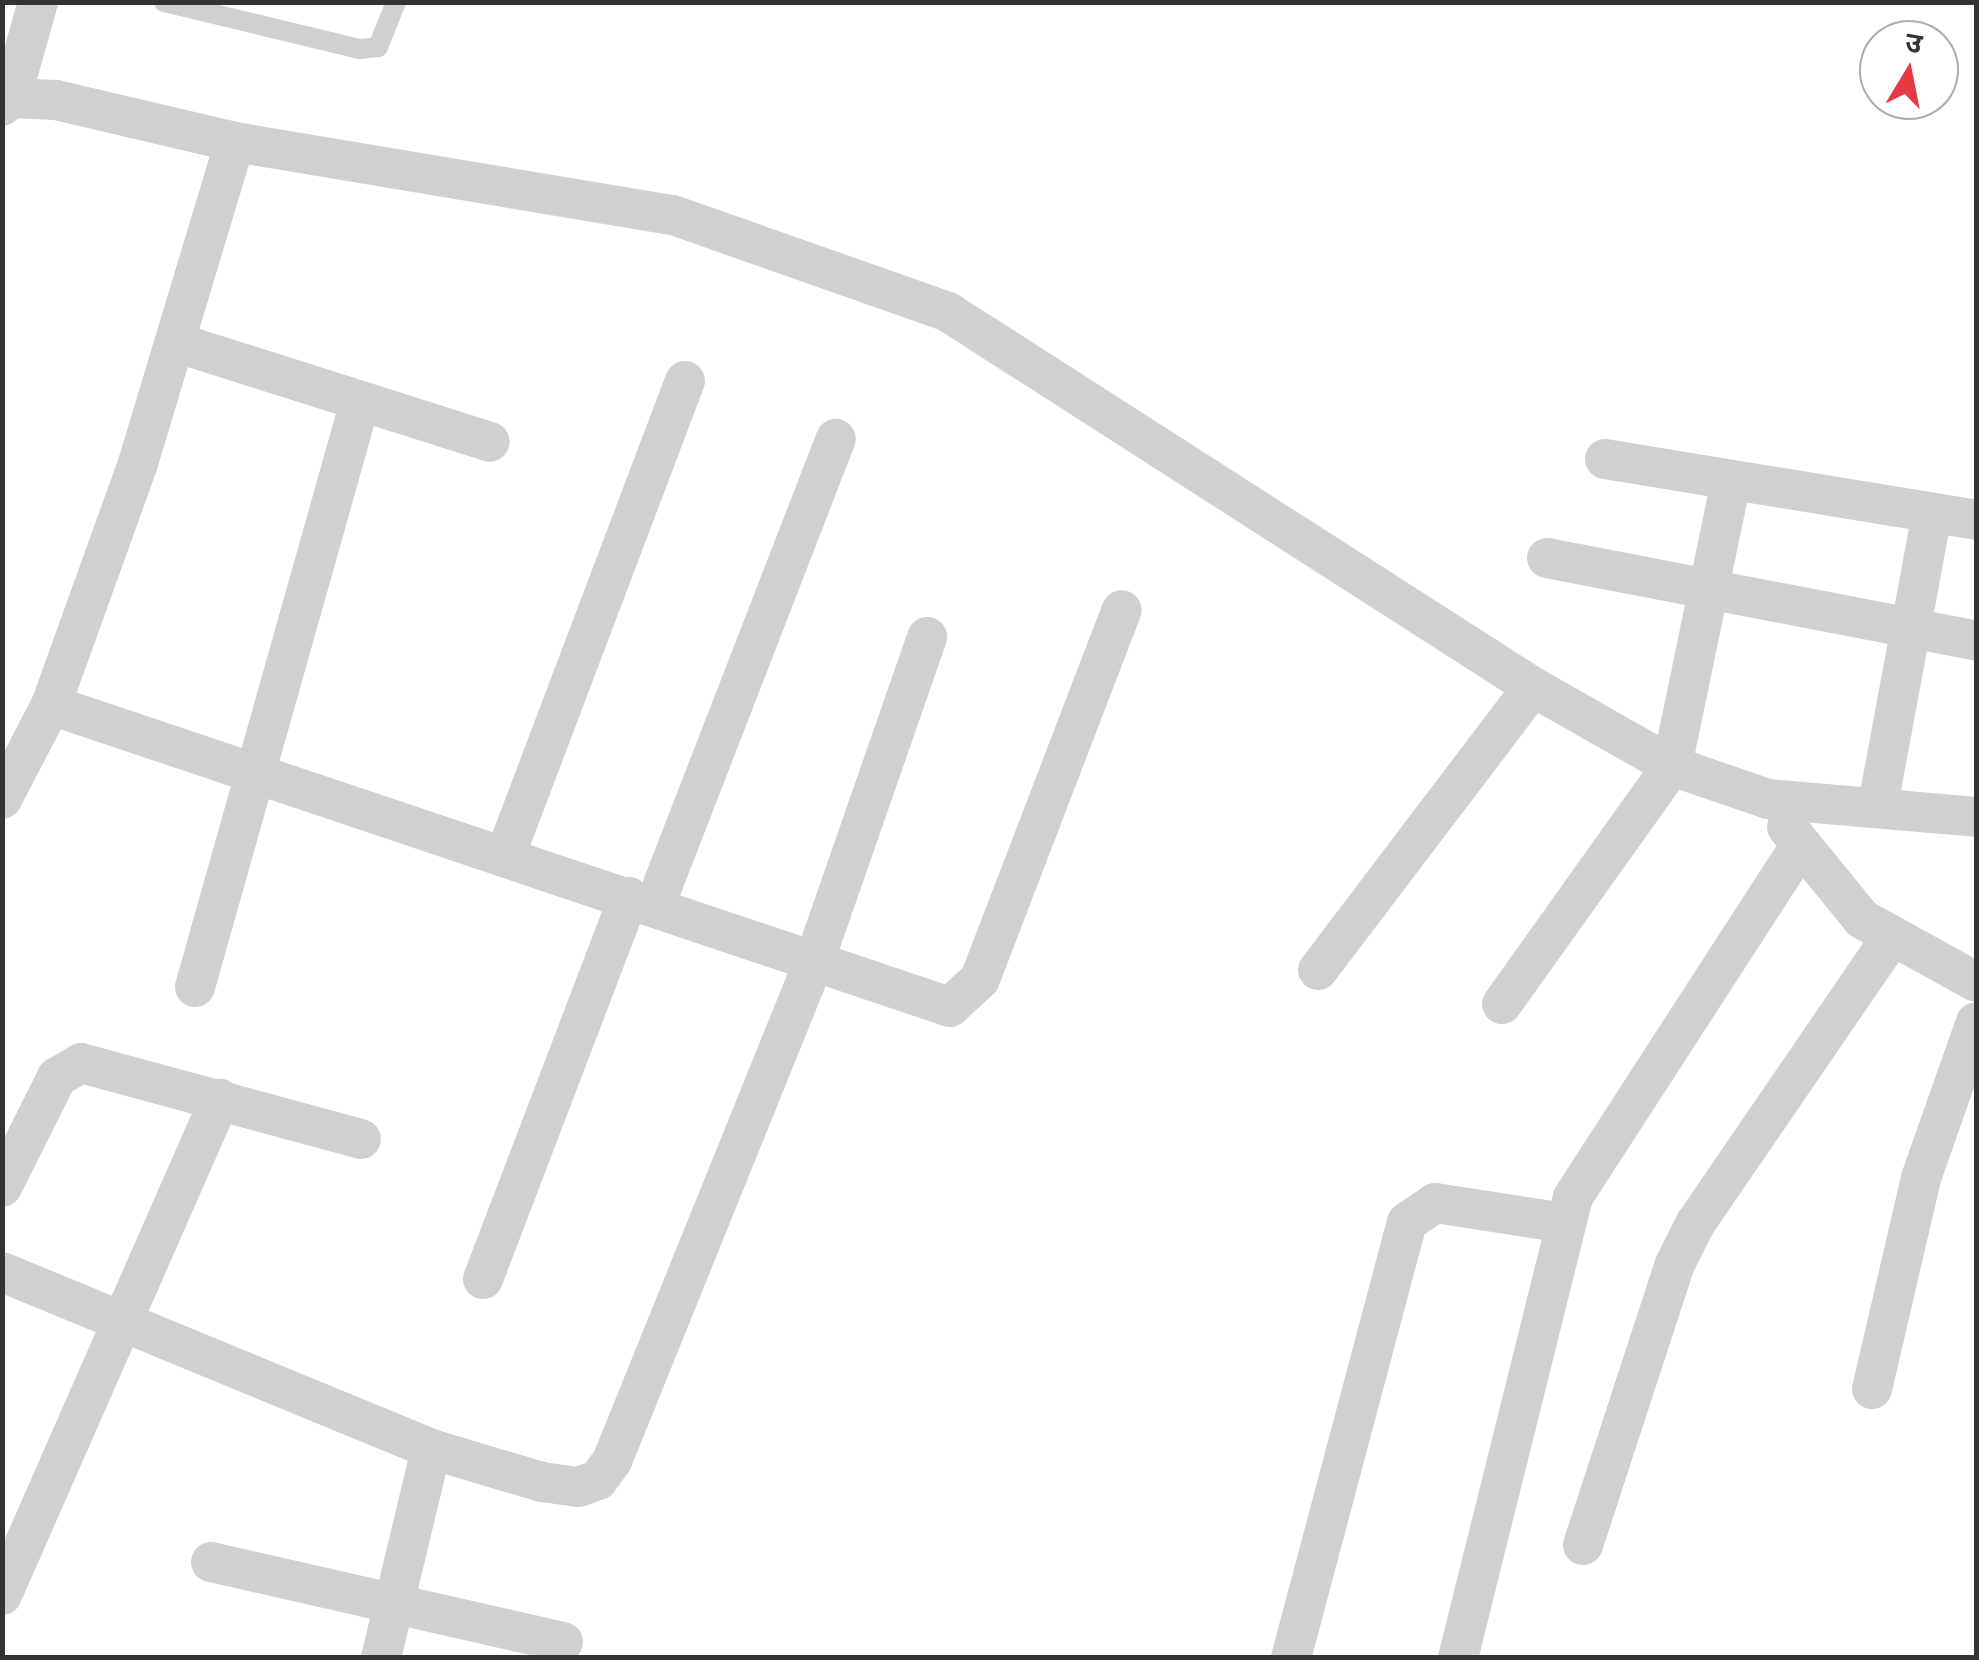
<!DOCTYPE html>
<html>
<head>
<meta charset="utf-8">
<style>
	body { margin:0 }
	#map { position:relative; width:1979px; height:1660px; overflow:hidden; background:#fff; font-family:Montserrat,"Noto Sans Devanagari",sans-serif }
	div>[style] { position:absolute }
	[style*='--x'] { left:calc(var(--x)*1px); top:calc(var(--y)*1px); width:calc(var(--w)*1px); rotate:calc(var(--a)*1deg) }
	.service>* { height:20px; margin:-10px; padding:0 10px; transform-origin:10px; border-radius:10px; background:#d0d0d0 }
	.minor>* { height:40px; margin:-20px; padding:0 20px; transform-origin:20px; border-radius:20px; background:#d0d0d0 }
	span { translate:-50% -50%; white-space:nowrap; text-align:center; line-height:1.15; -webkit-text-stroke:10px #fff; paint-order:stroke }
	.frame { position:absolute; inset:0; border:5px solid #333; pointer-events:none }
	.north { position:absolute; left:1859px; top:20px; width:100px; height:100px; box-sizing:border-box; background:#fff; border:2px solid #adadad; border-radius:50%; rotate:10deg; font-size:28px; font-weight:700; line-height:40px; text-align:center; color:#333 }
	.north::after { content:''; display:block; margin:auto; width:35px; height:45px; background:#e63946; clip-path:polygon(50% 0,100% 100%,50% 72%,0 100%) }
</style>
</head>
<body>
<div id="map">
	<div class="service">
		<i style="--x:164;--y:2;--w:202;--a:13.5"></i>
		<i style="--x:360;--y:49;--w:18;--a:-6"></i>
		<i style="--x:378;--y:47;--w:48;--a:-68.2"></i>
	</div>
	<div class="minor">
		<i style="--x:11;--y:98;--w:100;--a:-74.3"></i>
		<i style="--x:2;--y:106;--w:12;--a:-42"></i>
		<i style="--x:11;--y:98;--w:45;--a:2.5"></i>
		<i style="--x:56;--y:100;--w:184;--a:13.2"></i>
		<i style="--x:235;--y:142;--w:444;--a:9.5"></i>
		<i style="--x:673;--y:215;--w:292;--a:19.4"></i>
		<i style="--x:948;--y:312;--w:695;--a:32.66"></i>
		<i style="--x:1533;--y:687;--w:160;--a:29.6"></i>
		<i style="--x:1672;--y:766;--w:102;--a:19"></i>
		<i style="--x:1768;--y:799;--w:209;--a:4.9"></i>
		<i style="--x:175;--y:342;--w:330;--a:17.6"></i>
		<i style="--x:1605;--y:459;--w:376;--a:9.3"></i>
		<i style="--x:1547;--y:558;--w:437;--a:10.9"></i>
		<i style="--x:51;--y:705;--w:948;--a:18.57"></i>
		<i style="--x:950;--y:1007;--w:41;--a:-43"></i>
		<i style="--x:980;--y:979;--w:395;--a:-69"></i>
		<i style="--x:2;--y:799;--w:106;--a:-62.5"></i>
		<i style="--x:51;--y:705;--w:257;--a:-70.2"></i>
		<i style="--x:138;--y:463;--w:335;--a:-73.2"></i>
		<i style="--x:1878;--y:805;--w:297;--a:-79.5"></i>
		<i style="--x:1787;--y:827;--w:119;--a:50.8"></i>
		<i style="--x:1862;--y:919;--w:130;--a:28.9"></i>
		<i style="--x:505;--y:856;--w:508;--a:-69.25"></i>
		<i style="--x:655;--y:905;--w:500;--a:-68.8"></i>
		<i style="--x:1318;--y:970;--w:355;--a:-52.8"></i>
		<i style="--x:195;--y:987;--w:608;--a:-74.25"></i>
		<i style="--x:1502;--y:1004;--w:292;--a:-54.5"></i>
		<i style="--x:1672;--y:766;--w:292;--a:-78.3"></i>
		<i style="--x:2;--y:1187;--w:123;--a:-63.4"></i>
		<i style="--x:57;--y:1077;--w:28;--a:-30"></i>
		<i style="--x:81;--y:1063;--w:290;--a:15.2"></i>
		<i style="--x:2;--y:1272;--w:464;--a:22.4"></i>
		<i style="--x:431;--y:1449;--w:116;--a:16.6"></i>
		<i style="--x:542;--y:1482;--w:36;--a:8"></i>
		<i style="--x:578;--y:1487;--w:21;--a:-19"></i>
		<i style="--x:598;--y:1480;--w:24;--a:-54"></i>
		<i style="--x:612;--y:1461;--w:541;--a:-67.98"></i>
		<i style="--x:815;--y:959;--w:341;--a:-70.8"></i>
		<i style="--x:483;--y:1279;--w:409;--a:-69.1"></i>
		<i style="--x:1872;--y:1389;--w:217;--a:-76.9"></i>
		<i style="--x:1921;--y:1178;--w:165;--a:-70.6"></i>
		<i style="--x:1583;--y:1545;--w:293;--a:-71.9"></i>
		<i style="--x:1674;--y:1266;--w:47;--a:-63.4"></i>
		<i style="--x:1695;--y:1224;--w:345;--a:-55.6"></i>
		<i style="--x:211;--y:1562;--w:361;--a:12.8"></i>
		<i style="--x:2;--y:1595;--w:542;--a:-66.27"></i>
		<i style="--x:381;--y:1658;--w:215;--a:-76.5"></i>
		<i style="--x:1291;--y:1658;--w:451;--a:-75.1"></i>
		<i style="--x:1407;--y:1222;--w:34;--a:-34"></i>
		<i style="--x:1435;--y:1203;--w:131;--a:8.8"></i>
		<i style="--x:1458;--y:1658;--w:475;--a:-76"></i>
		<i style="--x:1573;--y:1197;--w:418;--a:-57.1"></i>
	</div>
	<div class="frame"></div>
	<div class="north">उ</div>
</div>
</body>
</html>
